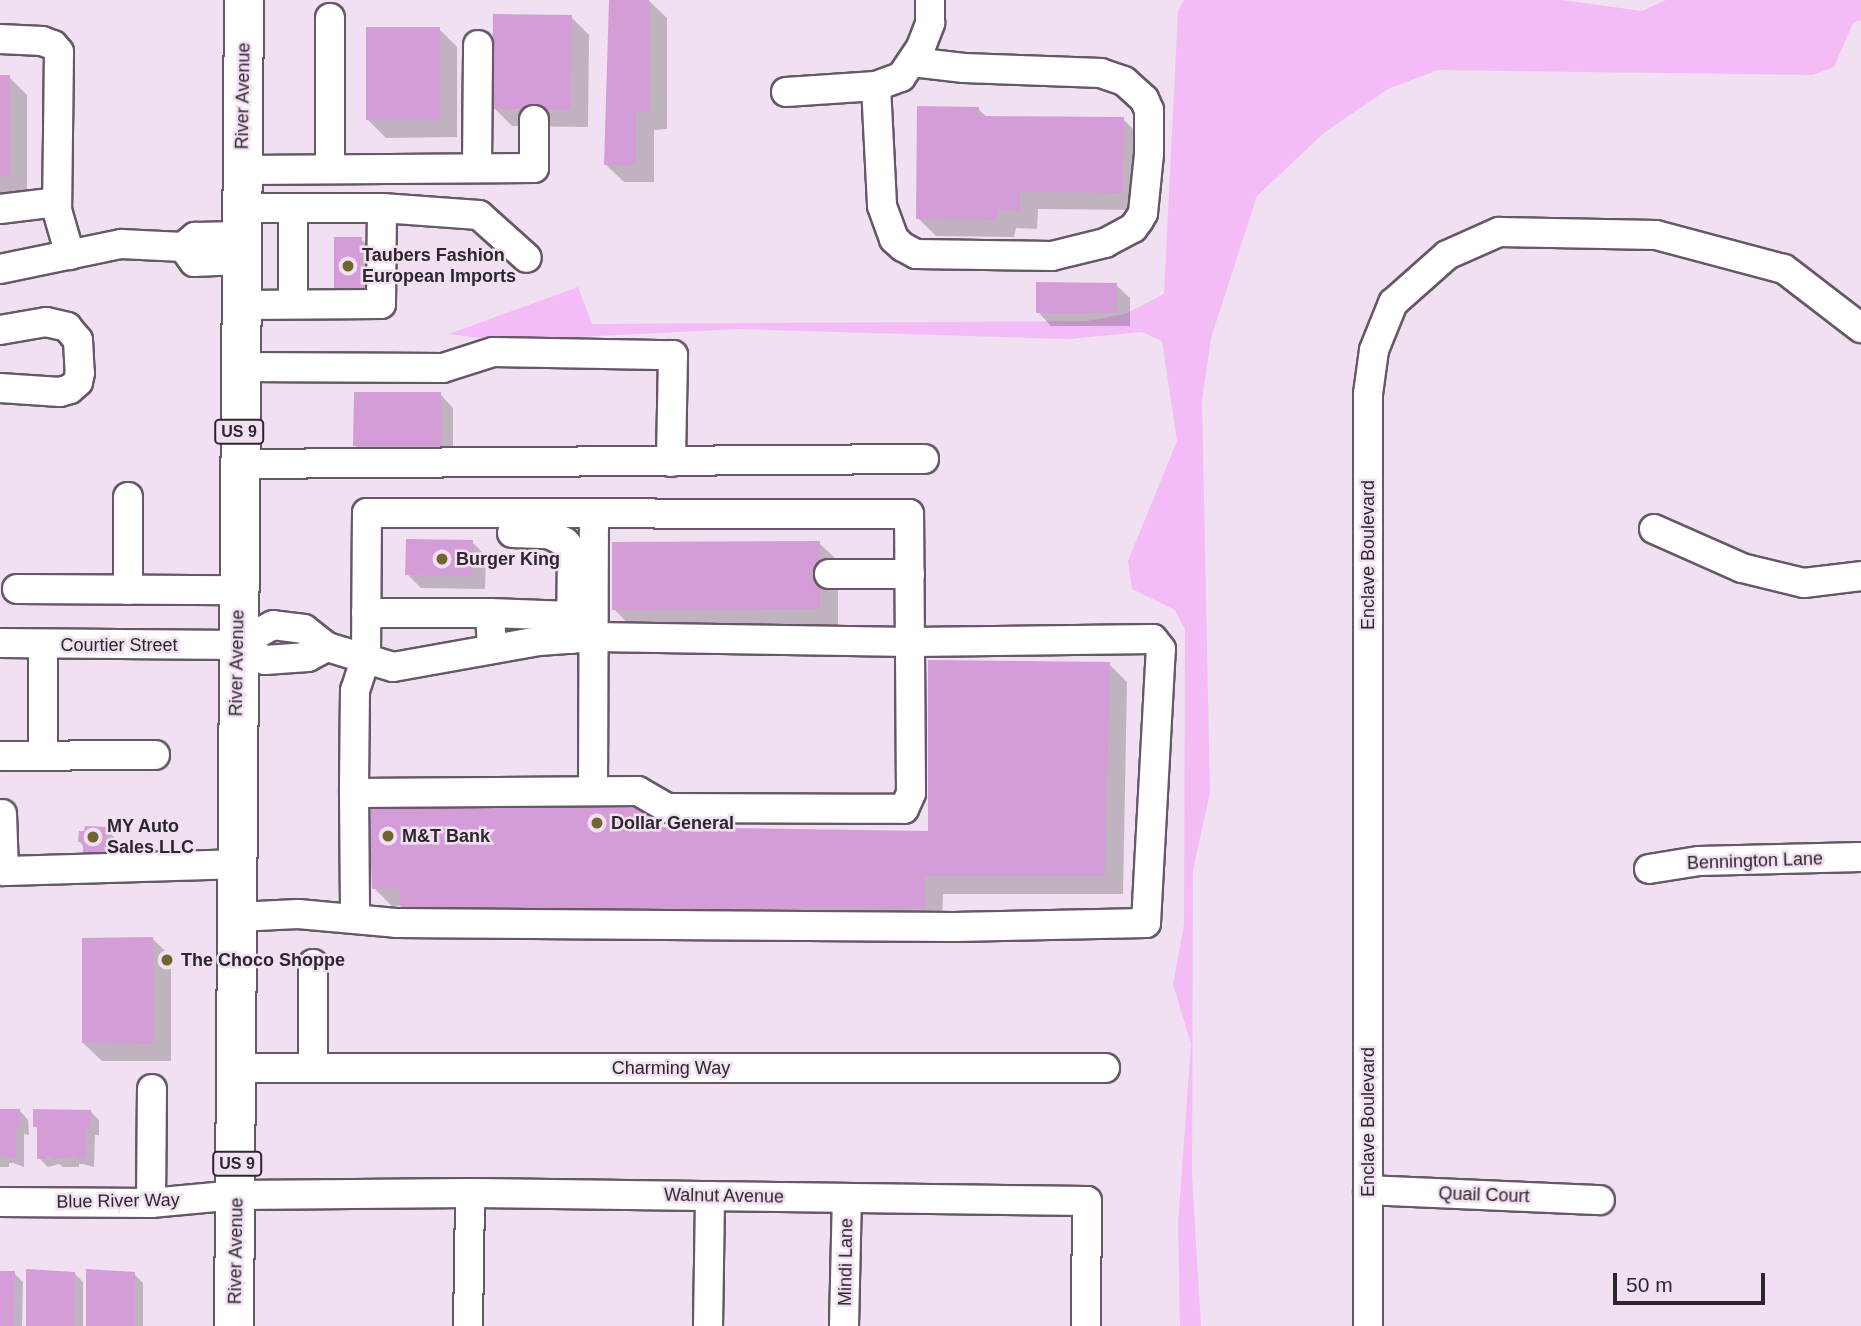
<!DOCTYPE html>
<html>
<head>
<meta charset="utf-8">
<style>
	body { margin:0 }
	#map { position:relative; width:1861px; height:1326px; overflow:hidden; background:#f0e0f1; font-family:Helvetica,sans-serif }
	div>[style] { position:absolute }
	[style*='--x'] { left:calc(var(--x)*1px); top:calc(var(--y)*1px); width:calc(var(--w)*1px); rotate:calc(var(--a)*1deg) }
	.green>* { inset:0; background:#f3bcf6 }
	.shadow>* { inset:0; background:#0003 }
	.building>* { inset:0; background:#d49dd7 }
	.roads { filter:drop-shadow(2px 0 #665867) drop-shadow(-2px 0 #665867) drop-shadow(0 2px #665867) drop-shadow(0 -2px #665867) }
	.minor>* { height:28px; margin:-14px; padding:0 14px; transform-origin:14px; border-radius:14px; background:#fff }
	.highway>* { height:38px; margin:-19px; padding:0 19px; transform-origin:19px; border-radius:19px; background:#fff }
	.dots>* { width:19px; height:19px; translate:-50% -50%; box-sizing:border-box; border:4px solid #f0e0f1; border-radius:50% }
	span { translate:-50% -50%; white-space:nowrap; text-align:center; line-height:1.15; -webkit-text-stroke:5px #f0e0f1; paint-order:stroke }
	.shield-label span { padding:2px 5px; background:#f0e0f1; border:2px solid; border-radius:5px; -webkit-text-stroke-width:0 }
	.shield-label { font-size:16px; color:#2c272d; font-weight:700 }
	.street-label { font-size:18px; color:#2c272d }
	.poi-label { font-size:18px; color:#2c272d; font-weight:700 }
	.left { translate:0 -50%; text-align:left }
	.scale { position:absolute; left:1613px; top:1273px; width:152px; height:32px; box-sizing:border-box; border:4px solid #2c272d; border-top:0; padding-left:9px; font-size:21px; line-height:24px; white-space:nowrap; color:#2c272d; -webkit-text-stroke:5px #f0e0f1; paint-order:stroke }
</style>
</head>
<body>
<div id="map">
	<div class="green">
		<i style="clip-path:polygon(1184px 0,1562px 0,1642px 11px,1666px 0,1861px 0,1861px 20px,1853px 23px,1834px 67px,1813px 75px,1438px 70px,1388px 89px,1325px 132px,1257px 196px,1211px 338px,1202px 401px,1210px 793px,1193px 870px,1192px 1176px,1201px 1326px,1180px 1326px,1178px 1224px,1191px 1044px,1173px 984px,1184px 925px,1185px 630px,1175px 610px,1132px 589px,1128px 561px,1177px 441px,1162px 341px,1142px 332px,1069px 339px,738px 329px,500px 341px,449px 334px,578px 287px,592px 324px,1087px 321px,1125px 314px,1164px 294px,1178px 11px)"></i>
	</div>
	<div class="shadow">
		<i style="clip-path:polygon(611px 0,648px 0,667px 18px,667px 129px,654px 130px,654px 182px,624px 182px,605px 164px)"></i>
		<i style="clip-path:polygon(571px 17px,589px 35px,588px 127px,512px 126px,494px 108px)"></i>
		<i style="clip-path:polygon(439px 29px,457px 47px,457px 137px,386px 138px,368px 120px)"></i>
		<i style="clip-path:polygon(0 77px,9px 77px,27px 95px,27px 194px,0 194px)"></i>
		<i style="clip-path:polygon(978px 109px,988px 118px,1123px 119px,1141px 137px,1140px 210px,1038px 209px,1037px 229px,1016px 228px,1014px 237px,936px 236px,918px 218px)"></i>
		<i style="clip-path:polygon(361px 239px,370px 248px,369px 303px,344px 303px)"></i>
		<i style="clip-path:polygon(1116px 285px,1130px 298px,1130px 326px,1051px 326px,1038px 312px)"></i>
		<i style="clip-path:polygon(440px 394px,453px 408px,453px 458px,369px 459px,355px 445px)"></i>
		<i style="clip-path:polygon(472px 542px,486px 556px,485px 589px,421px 588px,407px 574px)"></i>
		<i style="clip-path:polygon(819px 543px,838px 561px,838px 627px,632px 628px,614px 609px)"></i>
		<i style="clip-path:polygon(1109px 664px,1127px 682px,1123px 894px,943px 894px,942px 927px,421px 927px,402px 906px,392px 906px,374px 888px,638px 807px,659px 828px,929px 833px)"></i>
		<i style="clip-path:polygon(106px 829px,115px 838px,114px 861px,94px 861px,80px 842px)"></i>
		<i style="clip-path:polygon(153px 939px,171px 957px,171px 1061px,102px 1061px,83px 1043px)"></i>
		<i style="clip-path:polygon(0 1111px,20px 1111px,28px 1120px,29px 1135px,24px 1134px,24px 1167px,13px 1163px,9px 1163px,9px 1167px,0 1167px)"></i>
		<i style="clip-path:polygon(90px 1111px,99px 1120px,99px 1135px,95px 1135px,94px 1167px,83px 1164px,79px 1164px,79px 1167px,63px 1167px,59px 1164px,48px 1167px,39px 1158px,39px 1130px,35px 1126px)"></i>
		<i style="clip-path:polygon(0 1272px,14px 1273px,23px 1282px,22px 1326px,0 1326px)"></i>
		<i style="clip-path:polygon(74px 1273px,83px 1282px,83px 1326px,27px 1326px)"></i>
		<i style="clip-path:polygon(134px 1274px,143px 1283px,143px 1326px,88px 1326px)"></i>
	</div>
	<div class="building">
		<i style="clip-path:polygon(609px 0,649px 0,649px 111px,636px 112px,636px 165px,604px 165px)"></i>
		<i style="clip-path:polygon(493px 14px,572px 15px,571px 110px,492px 109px)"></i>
		<i style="clip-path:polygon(366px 27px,440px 27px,440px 120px,366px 120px)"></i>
		<i style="clip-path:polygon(0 75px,10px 75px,10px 176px,0 176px)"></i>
		<i style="clip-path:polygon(917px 106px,979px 107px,979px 116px,1124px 117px,1123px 193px,1020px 192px,1020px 211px,998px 210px,997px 220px,916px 219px)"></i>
		<i style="clip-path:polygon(334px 237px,362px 237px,361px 295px,334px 295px)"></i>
		<i style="clip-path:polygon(1036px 282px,1117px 283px,1117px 313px,1036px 313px)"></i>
		<i style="clip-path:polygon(354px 392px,441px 392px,441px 446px,353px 446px)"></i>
		<i style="clip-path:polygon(406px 539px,473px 540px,472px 576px,405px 575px)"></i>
		<i style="clip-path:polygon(820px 541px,820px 609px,612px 610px,612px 542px)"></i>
		<i style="clip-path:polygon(928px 660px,1110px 662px,1105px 876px,925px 876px,925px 909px,401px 909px,399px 888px,372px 889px,369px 807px,639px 805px,652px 827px,928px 831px)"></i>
		<i style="clip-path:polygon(85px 826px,107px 827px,106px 854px,83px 853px,83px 842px,78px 842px,79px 831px,84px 831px)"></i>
		<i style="clip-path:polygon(153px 937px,153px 1044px,82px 1043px,82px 938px)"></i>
		<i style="clip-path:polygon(0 1109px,20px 1109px,20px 1127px,16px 1127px,16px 1159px,0 1155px)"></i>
		<i style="clip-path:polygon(33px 1109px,91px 1110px,91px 1127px,87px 1127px,86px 1159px,77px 1159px,77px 1156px,71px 1156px,71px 1159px,52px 1159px,52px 1156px,47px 1156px,47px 1159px,37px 1159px,37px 1127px,33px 1127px)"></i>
		<i style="clip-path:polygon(26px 1269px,75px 1272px,74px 1326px,26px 1326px)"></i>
		<i style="clip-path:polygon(86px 1269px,135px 1272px,135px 1326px,86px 1326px)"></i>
		<i style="clip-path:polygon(0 1271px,15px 1271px,14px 1326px,0 1326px)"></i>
	</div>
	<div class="roads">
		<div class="minor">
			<i style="--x:330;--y:18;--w:151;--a:90"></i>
			<i style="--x:0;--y:39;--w:42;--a:2.7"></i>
			<i style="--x:42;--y:41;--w:12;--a:20"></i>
			<i style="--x:53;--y:45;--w:9;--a:49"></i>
			<i style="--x:59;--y:52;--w:158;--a:90.7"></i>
			<i style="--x:57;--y:210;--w:47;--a:73.9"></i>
			<i style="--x:876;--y:86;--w:120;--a:87.1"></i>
			<i style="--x:882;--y:206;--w:35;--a:70"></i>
			<i style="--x:894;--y:239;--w:12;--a:42"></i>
			<i style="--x:903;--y:247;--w:15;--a:28"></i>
			<i style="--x:916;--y:254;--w:136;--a:0.8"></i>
			<i style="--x:1052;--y:256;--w:55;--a:-13.8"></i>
			<i style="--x:1105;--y:243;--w:32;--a:-28"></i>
			<i style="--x:1133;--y:228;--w:10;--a:-53"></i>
			<i style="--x:1139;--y:220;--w:8;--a:-60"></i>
			<i style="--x:1143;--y:213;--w:59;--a:-84.2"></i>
			<i style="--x:1149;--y:154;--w:44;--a:-90"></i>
			<i style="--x:1149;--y:110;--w:12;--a:-114"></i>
			<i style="--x:1144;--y:99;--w:27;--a:-138"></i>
			<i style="--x:1124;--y:81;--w:24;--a:-161"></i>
			<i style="--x:1101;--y:73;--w:137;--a:-177.9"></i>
			<i style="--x:964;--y:68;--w:52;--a:-173.4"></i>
			<i style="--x:786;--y:92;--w:90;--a:-3.8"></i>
			<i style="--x:876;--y:86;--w:27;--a:-20"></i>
			<i style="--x:901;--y:77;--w:36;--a:-56"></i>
			<i style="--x:921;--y:47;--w:26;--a:-69"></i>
			<i style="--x:930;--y:23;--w:23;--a:-90"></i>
			<i style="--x:477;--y:168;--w:123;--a:-89.5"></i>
			<i style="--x:242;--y:170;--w:292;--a:-0.4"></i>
			<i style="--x:534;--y:168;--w:48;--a:-90"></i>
			<i style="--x:293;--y:208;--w:96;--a:90"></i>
			<i style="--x:382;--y:208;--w:97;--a:4.1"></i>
			<i style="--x:479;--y:215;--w:64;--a:41.9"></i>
			<i style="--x:0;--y:209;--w:57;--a:-7"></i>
			<i style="--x:241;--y:260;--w:47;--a:177.6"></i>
			<i style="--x:194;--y:262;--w:19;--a:-126"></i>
			<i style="--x:183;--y:247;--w:16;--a:-40"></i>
			<i style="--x:195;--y:237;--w:47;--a:-1.2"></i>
			<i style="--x:0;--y:269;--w:124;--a:-11.7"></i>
			<i style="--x:121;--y:244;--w:62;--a:2.8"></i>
			<i style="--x:241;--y:305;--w:140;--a:-0.4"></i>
			<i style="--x:381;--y:304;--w:96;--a:-89.4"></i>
			<i style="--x:382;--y:208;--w:140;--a:180"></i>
			<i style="--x:0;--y:330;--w:47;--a:-9.9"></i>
			<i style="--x:46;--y:322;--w:22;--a:13"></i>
			<i style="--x:67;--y:327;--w:17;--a:50"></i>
			<i style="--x:78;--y:340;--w:33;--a:87"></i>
			<i style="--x:80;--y:373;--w:9;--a:103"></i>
			<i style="--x:78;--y:382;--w:11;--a:139"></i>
			<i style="--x:70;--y:389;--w:10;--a:163"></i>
			<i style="--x:60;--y:392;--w:60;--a:-176.2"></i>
			<i style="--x:240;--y:367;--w:203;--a:0.3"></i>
			<i style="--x:443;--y:368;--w:52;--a:-17.7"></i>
			<i style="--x:493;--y:352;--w:180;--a:1"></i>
			<i style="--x:673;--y:355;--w:107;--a:91.1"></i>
			<i style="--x:239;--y:464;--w:685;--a:-0.42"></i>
			<i style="--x:128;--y:497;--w:93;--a:90"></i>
			<i style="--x:1654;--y:529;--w:96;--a:23.9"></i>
			<i style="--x:1742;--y:568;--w:64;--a:13.6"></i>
			<i style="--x:1804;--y:583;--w:57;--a:-7"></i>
			<i style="--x:512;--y:533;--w:37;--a:2"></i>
			<i style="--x:549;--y:534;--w:18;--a:27"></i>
			<i style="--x:565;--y:542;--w:11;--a:49"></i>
			<i style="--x:572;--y:550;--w:89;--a:90.6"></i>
			<i style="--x:829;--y:574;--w:81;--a:0"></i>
			<i style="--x:17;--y:589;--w:221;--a:0.3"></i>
			<i style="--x:366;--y:613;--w:124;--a:0"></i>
			<i style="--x:490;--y:613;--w:35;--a:87"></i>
			<i style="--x:490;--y:613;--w:81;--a:2.1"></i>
			<i style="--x:0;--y:643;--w:237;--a:0.5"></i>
			<i style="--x:237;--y:645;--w:32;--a:28"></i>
			<i style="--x:265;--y:660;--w:43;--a:-4"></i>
			<i style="--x:308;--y:657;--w:21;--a:-28"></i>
			<i style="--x:43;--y:755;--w:111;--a:-90"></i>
			<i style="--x:0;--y:756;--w:155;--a:-0.4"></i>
			<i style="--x:593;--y:791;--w:276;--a:-89.8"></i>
			<i style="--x:354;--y:793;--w:284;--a:-0.4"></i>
			<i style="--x:638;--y:791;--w:34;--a:30"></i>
			<i style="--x:668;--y:808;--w:236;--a:0.2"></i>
			<i style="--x:904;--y:809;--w:17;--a:-66"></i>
			<i style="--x:911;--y:793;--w:279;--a:-90.4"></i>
			<i style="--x:909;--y:514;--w:542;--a:-179.89"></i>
			<i style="--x:367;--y:513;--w:144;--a:90.4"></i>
			<i style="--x:366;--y:657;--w:35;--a:108"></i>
			<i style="--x:355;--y:690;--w:103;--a:90.6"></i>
			<i style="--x:354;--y:793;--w:124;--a:89.5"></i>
			<i style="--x:2;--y:814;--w:57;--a:88"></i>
			<i style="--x:4;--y:871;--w:233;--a:-1.7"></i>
			<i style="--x:1649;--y:869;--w:51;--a:-9.1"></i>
			<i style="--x:1699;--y:861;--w:162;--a:-1.4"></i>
			<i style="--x:237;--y:917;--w:61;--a:-2.8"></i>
			<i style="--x:298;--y:914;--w:98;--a:5.2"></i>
			<i style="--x:396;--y:923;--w:558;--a:0.41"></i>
			<i style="--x:954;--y:927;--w:192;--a:-1.2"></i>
			<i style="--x:1146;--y:923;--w:274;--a:-86.9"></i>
			<i style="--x:1161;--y:649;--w:13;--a:-129"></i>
			<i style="--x:1153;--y:639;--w:242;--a:179.3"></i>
			<i style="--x:911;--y:642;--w:317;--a:-179.1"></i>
			<i style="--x:594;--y:637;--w:55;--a:175.8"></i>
			<i style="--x:539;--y:641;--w:148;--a:169.9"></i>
			<i style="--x:393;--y:667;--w:69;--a:-163.1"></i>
			<i style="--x:327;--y:647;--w:29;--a:-142"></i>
			<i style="--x:304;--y:629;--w:31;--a:-173"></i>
			<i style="--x:273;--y:625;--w:41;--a:150.9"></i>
			<i style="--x:313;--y:964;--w:104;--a:90"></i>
			<i style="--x:238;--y:1068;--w:867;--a:0"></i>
			<i style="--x:1368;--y:1190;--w:232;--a:2.5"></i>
			<i style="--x:0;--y:1202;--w:151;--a:0.4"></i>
			<i style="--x:151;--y:1203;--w:86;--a:-5.3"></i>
			<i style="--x:237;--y:1195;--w:233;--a:-0.5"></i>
			<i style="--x:470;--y:1193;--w:617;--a:0.74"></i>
			<i style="--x:1087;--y:1201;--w:125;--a:90.5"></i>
			<i style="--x:151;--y:1203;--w:114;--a:-89.5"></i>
			<i style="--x:468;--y:1326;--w:133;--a:-89.1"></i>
			<i style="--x:708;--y:1326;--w:130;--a:-89.1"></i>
			<i style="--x:844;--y:1326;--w:128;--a:-88.7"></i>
			<i style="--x:1368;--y:1326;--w:932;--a:-90"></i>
			<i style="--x:1368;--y:394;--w:44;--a:-82.2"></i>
			<i style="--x:1374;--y:350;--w:51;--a:-68"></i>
			<i style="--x:1393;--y:303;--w:72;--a:-41.6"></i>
			<i style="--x:1447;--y:255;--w:57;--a:-23.9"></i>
			<i style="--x:1499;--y:232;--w:157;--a:1.1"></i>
			<i style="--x:1656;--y:235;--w:132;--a:14.9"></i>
			<i style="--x:1784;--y:269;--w:97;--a:37.5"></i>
		</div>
		<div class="highway">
			<i style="--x:234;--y:1326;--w:1326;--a:-89.57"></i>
		</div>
	</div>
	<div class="dots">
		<i style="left:348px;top:266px;background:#716532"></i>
		<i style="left:442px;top:559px;background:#716532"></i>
		<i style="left:597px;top:823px;background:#716532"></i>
		<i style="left:388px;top:836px;background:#716532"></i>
		<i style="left:93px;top:837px;background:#716532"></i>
		<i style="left:167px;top:960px;background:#716532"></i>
	</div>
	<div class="shield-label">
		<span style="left:239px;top:432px">US 9</span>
		<span style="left:237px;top:1164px">US 9</span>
	</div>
	<div class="street-label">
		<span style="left:243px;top:96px;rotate:-89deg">River Avenue</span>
		<span style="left:1368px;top:555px;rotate:-90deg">Enclave Boulevard</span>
		<span style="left:119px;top:645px">Courtier Street</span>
		<span style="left:237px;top:663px;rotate:-89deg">River Avenue</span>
		<span style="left:1755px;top:861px;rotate:-2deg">Bennington Lane</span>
		<span style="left:671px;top:1068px">Charming Way</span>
		<span style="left:1368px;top:1122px;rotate:-90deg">Enclave Boulevard</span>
		<span style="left:1484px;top:1195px;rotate:2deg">Quail Court</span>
		<span style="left:724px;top:1196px;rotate:1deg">Walnut Avenue</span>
		<span style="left:118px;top:1201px;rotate:-1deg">Blue River Way</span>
		<span style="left:236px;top:1251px;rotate:-89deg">River Avenue</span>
		<span style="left:846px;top:1262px;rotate:-89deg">Mindi Lane</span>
	</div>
	<div class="poi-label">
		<span class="left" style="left:362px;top:266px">Taubers Fashion<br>European Imports</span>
		<span class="left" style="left:456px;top:559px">Burger King</span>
		<span class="left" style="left:611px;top:823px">Dollar General</span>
		<span class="left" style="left:107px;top:837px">MY Auto<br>Sales LLC</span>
		<span class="left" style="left:402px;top:836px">M&amp;T Bank</span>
		<span class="left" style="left:181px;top:960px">The Choco Shoppe</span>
	</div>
	<div class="scale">50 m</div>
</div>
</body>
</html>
